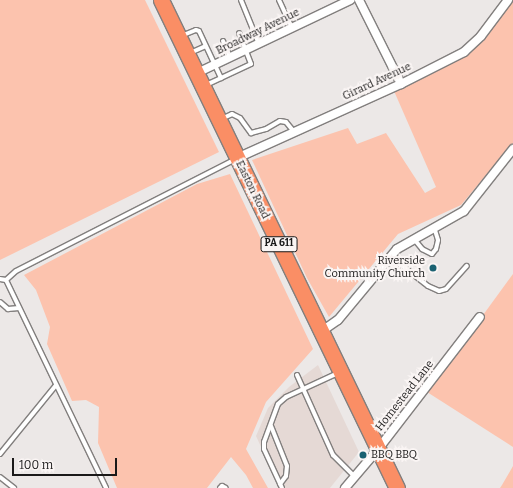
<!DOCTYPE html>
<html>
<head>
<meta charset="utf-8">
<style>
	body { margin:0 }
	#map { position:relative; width:513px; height:488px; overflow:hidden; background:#ece8e7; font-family:Bitter,serif }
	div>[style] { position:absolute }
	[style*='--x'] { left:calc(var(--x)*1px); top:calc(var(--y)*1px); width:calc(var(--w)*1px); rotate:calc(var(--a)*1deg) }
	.built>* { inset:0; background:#e5d9d5 }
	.green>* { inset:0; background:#fcc3ae }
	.roads { filter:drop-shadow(1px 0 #827f7e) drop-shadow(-1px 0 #827f7e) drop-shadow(0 1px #827f7e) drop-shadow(0 -1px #827f7e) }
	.lane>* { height:4px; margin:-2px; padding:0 2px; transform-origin:2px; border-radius:2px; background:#fff }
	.street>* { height:8px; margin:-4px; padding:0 4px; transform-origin:4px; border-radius:4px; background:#fff }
	.highway>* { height:15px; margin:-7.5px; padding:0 7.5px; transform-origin:7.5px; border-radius:7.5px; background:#fa8e65 }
	.dots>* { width:11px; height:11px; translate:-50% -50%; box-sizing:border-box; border:2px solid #faf5f4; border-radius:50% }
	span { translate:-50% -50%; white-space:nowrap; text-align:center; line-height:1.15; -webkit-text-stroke:4px #faf5f4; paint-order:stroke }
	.shield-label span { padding:1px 3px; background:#faf5f4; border:1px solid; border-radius:3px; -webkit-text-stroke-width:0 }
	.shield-label { font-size:10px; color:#1a1919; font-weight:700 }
	.street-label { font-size:11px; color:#1a1919 }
	.poi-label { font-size:11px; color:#1a1919 }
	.right { translate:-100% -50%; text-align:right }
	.left { translate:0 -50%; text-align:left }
	.scale { position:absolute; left:12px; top:458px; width:105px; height:18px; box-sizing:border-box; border:2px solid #1a1919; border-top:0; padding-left:5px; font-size:12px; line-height:14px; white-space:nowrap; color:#1a1919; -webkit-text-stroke:3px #faf5f4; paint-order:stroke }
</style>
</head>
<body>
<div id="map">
	<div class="built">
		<i style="clip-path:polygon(318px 365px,359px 452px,330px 488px,280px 488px,256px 436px,268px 408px,289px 387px)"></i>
	</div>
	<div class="green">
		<i style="clip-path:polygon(0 0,145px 0,219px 152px,0 260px)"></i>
		<i style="clip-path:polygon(509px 0,513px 0,513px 143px,461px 205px,398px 234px,329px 317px,307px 278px,252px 160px,348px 128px,357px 144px,386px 133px,425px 193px,436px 187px,394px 91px,442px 67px,482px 42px)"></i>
		<i style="clip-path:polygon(230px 174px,313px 349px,266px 402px,246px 449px,268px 488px,253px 488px,246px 475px,231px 457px,207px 488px,117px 488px,98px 443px,99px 407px,86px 400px,72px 401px,47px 344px,50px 327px,36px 290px,24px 275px,197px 184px)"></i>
		<i style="clip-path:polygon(513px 274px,513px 447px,427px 392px)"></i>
		<i style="clip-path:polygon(513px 466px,513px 488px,500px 488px,502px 485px)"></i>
	</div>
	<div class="roads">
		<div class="lane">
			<i style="--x:241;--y:0;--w:48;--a:67.8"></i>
			<i style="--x:279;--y:0;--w:31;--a:65"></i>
			<i style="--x:181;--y:36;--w:16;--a:-22"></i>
			<i style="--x:196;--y:30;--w:3;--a:18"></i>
			<i style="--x:199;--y:31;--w:52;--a:64.9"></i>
			<i style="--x:221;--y:78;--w:17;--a:155"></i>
			<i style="--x:223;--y:41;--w:17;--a:66"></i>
			<i style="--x:190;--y:53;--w:17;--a:-24"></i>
			<i style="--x:221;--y:78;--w:33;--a:-25"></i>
			<i style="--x:251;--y:64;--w:33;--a:-111"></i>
			<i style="--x:221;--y:119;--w:12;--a:-24"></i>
			<i style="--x:232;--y:114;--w:9;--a:27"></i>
			<i style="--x:240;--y:118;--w:19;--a:54"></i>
			<i style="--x:251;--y:133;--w:16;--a:-15"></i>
			<i style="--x:266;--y:129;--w:16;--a:-30"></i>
			<i style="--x:280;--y:121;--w:6;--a:9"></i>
			<i style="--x:286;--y:122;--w:13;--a:51"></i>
			<i style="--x:414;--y:239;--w:13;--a:51"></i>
			<i style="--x:422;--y:249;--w:11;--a:27"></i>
			<i style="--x:432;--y:254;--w:6;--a:-51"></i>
			<i style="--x:436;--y:249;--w:9;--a:-77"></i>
			<i style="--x:438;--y:240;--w:14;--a:-107"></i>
			<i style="--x:391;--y:257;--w:47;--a:38.1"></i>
			<i style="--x:428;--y:286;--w:12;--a:24"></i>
			<i style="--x:439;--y:291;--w:7;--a:-16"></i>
			<i style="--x:446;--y:289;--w:31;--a:-48"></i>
			<i style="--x:0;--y:279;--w:6;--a:9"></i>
			<i style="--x:6;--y:280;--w:13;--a:-42"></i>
			<i style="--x:16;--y:271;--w:245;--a:-27"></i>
			<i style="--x:6;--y:280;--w:231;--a:64.3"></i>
			<i style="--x:0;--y:302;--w:11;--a:41"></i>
			<i style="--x:8;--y:309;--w:11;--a:-5"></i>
			<i style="--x:297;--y:375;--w:88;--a:65.8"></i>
			<i style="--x:333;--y:455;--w:31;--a:45"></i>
			<i style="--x:271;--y:426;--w:43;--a:68.2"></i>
			<i style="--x:287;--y:466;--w:10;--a:96"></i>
			<i style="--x:286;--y:476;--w:10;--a:127"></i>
			<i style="--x:0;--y:454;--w:89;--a:-50.9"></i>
			<i style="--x:0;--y:477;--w:18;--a:38"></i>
			<i style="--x:220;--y:488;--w:3;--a:-45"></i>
			<i style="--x:222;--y:486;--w:4;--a:27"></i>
			<i style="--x:282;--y:488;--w:43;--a:-114.8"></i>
			<i style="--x:264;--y:449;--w:7;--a:-90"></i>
			<i style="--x:264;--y:442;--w:40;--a:-69.8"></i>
			<i style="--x:278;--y:404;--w:11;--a:-41"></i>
			<i style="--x:286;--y:397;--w:57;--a:-24.8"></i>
		</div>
		<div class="street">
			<i style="--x:359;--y:0;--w:94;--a:63.4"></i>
			<i style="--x:197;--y:73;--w:170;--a:-25.5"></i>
			<i style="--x:237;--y:158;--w:180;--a:-24.3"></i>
			<i style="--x:401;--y:84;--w:71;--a:-26.9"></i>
			<i style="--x:464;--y:52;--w:23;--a:-43"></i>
			<i style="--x:481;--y:36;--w:45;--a:-53.1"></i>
			<i style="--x:322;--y:331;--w:19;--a:-35"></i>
			<i style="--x:338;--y:320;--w:92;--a:-50.3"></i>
			<i style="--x:397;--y:249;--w:77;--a:-29.6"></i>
			<i style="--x:464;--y:211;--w:79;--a:-51.7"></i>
			<i style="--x:345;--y:488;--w:52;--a:-49.6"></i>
			<i style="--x:379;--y:448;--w:165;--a:-52.4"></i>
		</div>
		<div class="highway">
			<i style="--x:161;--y:0;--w:542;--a:64.19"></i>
		</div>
	</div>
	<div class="dots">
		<i style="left:433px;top:268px;background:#1b6272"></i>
		<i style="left:363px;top:455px;background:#1b6272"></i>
	</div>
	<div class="shield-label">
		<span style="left:279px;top:244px">PA 611</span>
	</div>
	<div class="street-label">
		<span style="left:258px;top:32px;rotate:-26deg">Broadway Avenue</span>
		<span style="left:377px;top:82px;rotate:-25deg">Girard Avenue</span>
		<span style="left:252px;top:190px;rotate:64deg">Easton Road</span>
		<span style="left:405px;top:396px;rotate:-52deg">Homestead Lane</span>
	</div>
	<div class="poi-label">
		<span class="right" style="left:425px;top:268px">Riverside<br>Community Church</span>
		<span class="left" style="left:371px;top:455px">BBQ BBQ</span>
	</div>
	<div class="scale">100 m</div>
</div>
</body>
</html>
